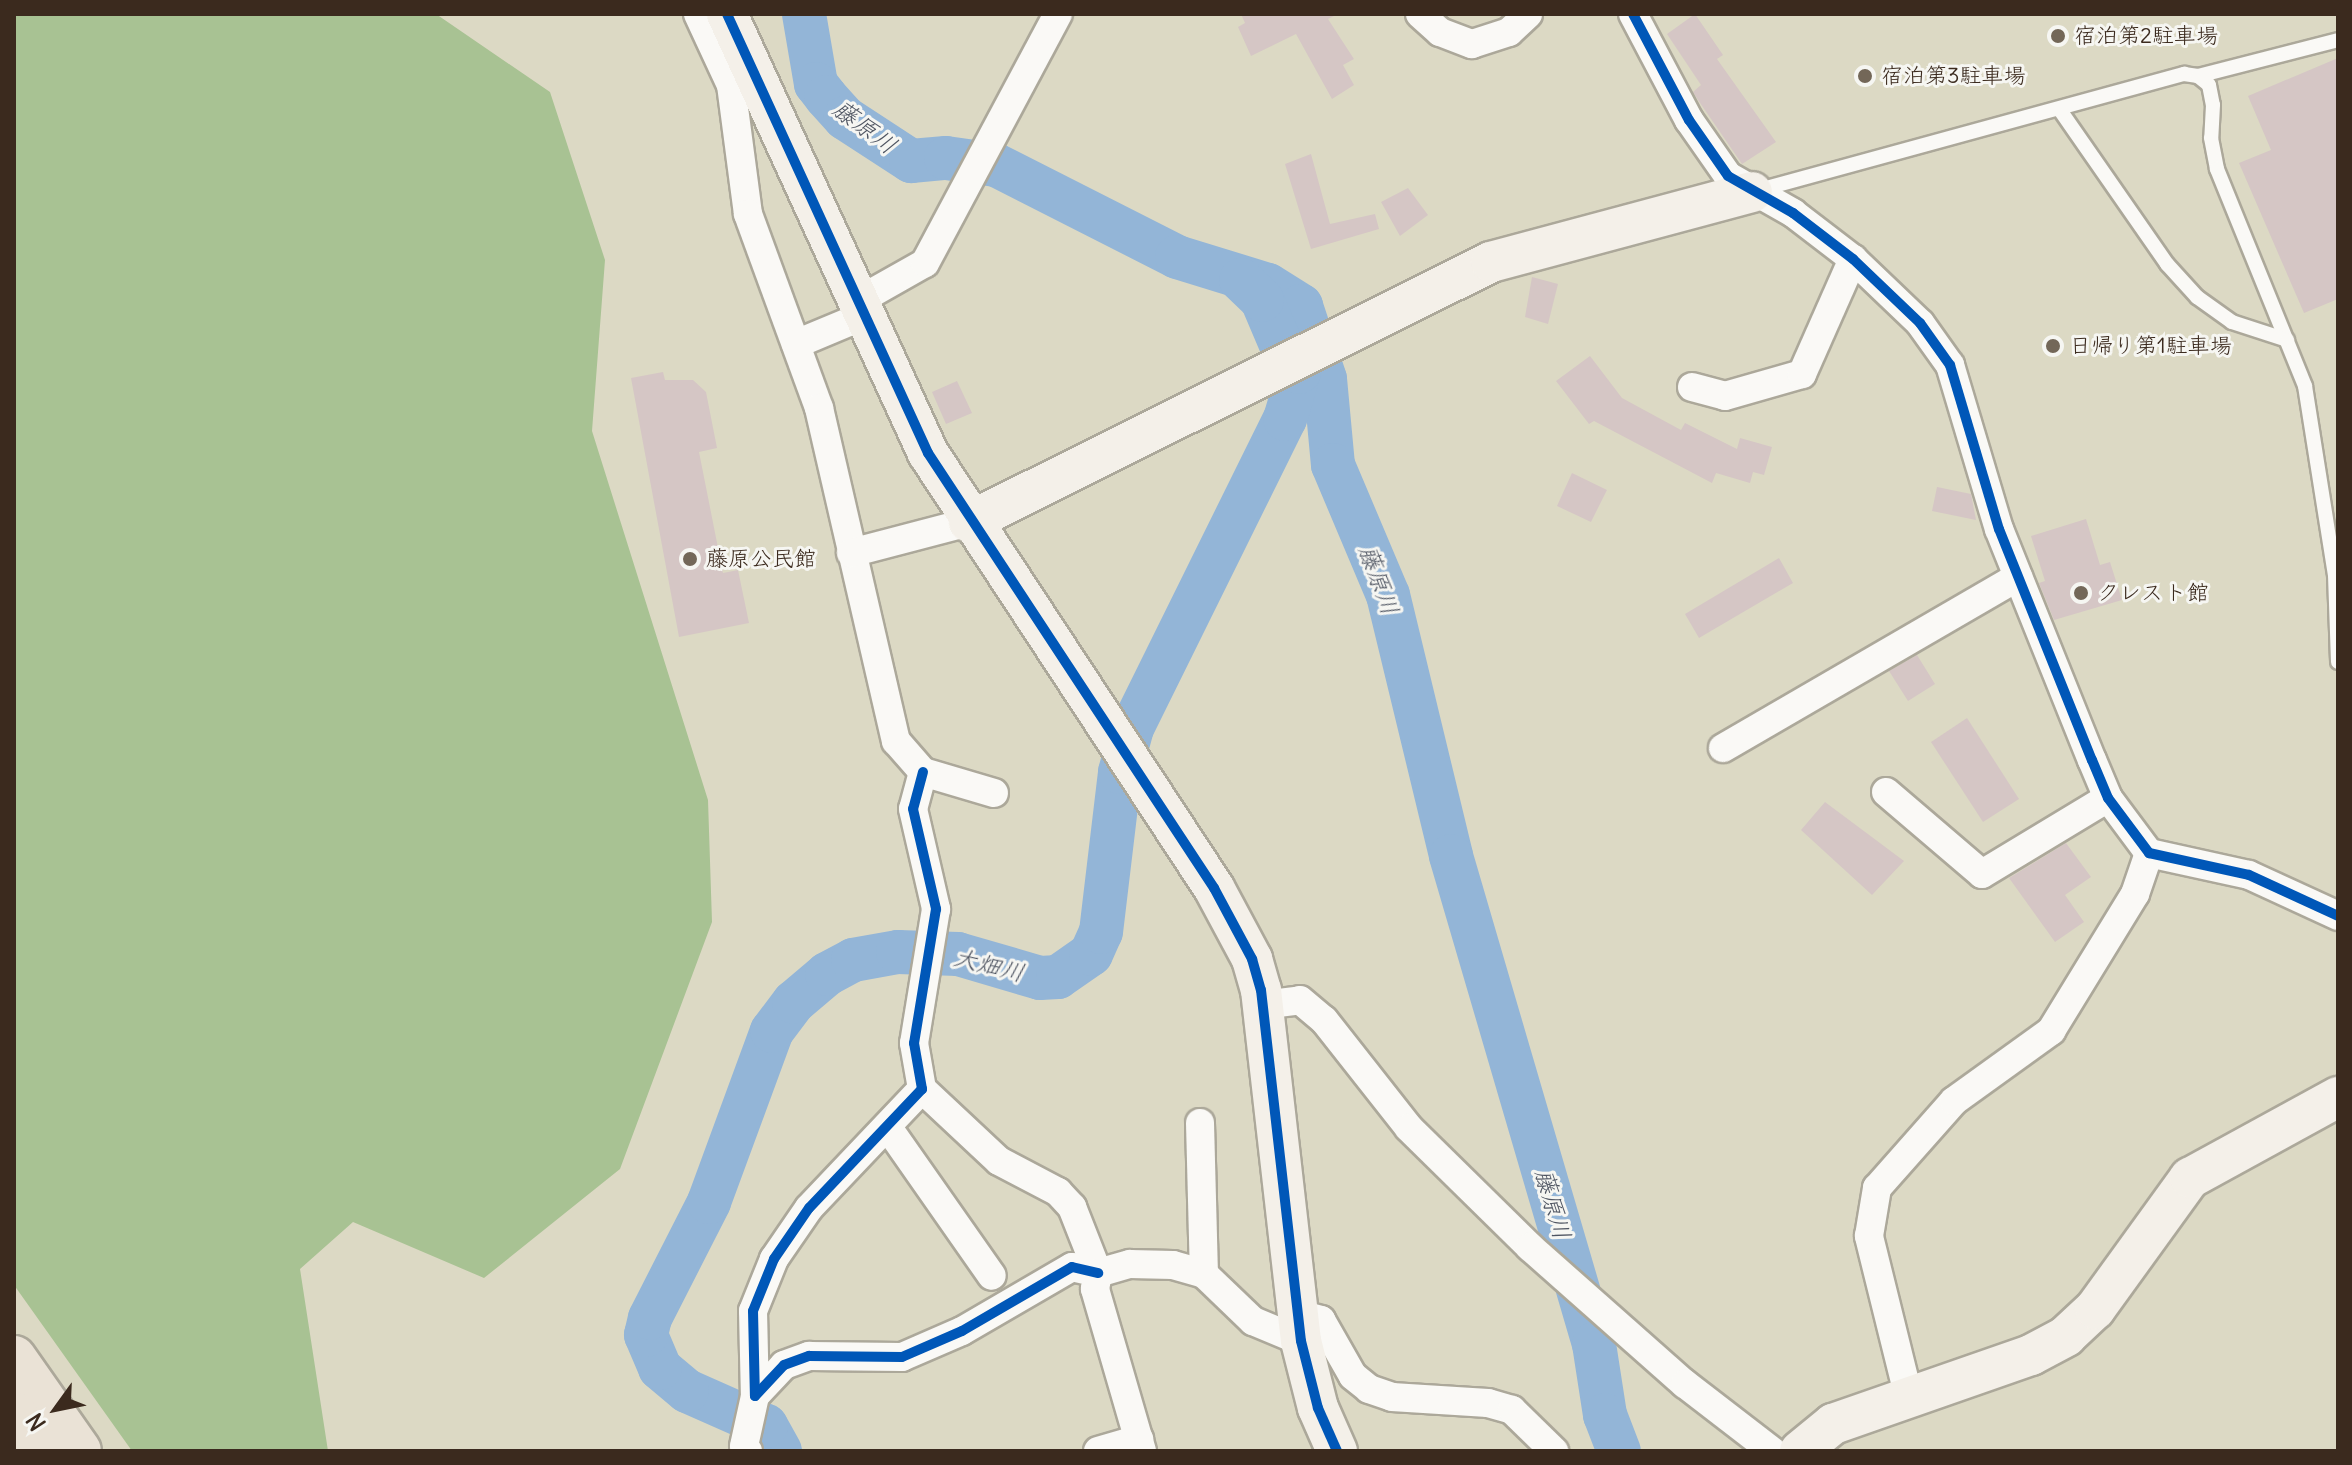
<!DOCTYPE html>
<html>
<head>
<meta charset="utf-8">
<style>
	body { margin:0 }
	#map { position:relative; width:2352px; height:1465px; overflow:hidden; background:#dcd9c4; font-family:Delius,"Klee One",sans-serif }
	div>[style] { position:absolute }
	[style*='--x'] { left:calc(var(--x)*1px); top:calc(var(--y)*1px); width:calc(var(--w)*1px); rotate:calc(var(--a)*1deg) }
	.forest>* { inset:0; background:#a8c293 }
	.river>* { height:44px; margin:-22px; padding:0 22px; transform-origin:22px; border-radius:22px; background:#93b5d7 }
	.building>* { inset:0; background:#d5c6c5 }
	.roads { filter:drop-shadow(2px 0 #aca89a) drop-shadow(-2px 0 #aca89a) drop-shadow(0 2px #aca89a) drop-shadow(0 -2px #aca89a) }
	.lane>* { height:14px; margin:-7px; padding:0 7px; transform-origin:7px; border-radius:7px; background:#faf9f6 }
	.street>* { height:28px; margin:-14px; padding:0 14px; transform-origin:14px; border-radius:14px; background:#faf9f6 }
	.secondary>* { height:40px; margin:-20px; padding:0 20px; transform-origin:20px; border-radius:20px; background:#f4f0e9 }
	.primary>* { height:44px; margin:-22px; padding:0 22px; transform-origin:22px; border-radius:22px; background:#eae2d6 }
	.cycleway>* { height:10px; margin:-5px; padding:0 5px; transform-origin:5px; border-radius:5px; background:#0057b8 }
	.dots>* { width:22px; height:22px; translate:-50% -50%; box-sizing:border-box; border:4px solid #f6f6f2; border-radius:50% }
	span { translate:-50% -50%; white-space:nowrap; text-align:center; line-height:1.15; -webkit-text-stroke:6px #f6f6f2; paint-order:stroke }
	.poi-label { font-size:22px; color:#3b2a1e }
	.left { translate:0 -50%; text-align:left }
	.water-label { font-size:24px; color:#4f5562; font-style:italic }
	.frame { position:absolute; inset:0; border:16px solid #3b2a1e; pointer-events:none }
	.north { position:absolute; left:16px; top:1369px; width:80px; height:80px; -webkit-text-stroke:6px #f6f6f2; paint-order:stroke; rotate:237deg; font-size:22px; font-weight:700; line-height:32px; text-align:center; color:#3b2a1e }
	.north::after { content:''; display:block; margin:auto; width:28px; height:36px; background:#3b2a1e; clip-path:polygon(50% 0,100% 100%,50% 72%,0 100%) }
</style>
</head>
<body>
<div id="map">
	<div class="forest">
		<i style="clip-path:polygon(14px 14px,436px 14px,550px 92px,605px 260px,592px 431px,708px 800px,712px 922px,620px 1169px,484px 1278px,353px 1222px,300px 1269px,328px 1451px,132px 1451px,14px 1285px)"></i>
	</div>
	<div class="river">
		<i style="--x:804;--y:14;--w:71;--a:80.3"></i>
		<i style="--x:816;--y:84;--w:16;--a:52"></i>
		<i style="--x:826;--y:97;--w:28;--a:48"></i>
		<i style="--x:845;--y:118;--w:79;--a:33.1"></i>
		<i style="--x:911;--y:161;--w:35;--a:-5"></i>
		<i style="--x:946;--y:158;--w:50;--a:8"></i>
		<i style="--x:996;--y:165;--w:203;--a:26.9"></i>
		<i style="--x:1177;--y:257;--w:95;--a:17.1"></i>
		<i style="--x:1268;--y:285;--w:39;--a:32"></i>
		<i style="--x:1301;--y:306;--w:77;--a:71.8"></i>
		<i style="--x:1325;--y:379;--w:86;--a:84.7"></i>
		<i style="--x:1333;--y:465;--w:141;--a:67.1"></i>
		<i style="--x:1388;--y:595;--w:268;--a:76.4"></i>
		<i style="--x:1451;--y:856;--w:509;--a:73.67"></i>
		<i style="--x:1594;--y:1344;--w:72;--a:81.2"></i>
		<i style="--x:1605;--y:1415;--w:39;--a:69"></i>
		<i style="--x:780;--y:1451;--w:29;--a:-119"></i>
		<i style="--x:766;--y:1426;--w:86;--a:-156.1"></i>
		<i style="--x:687;--y:1391;--w:35;--a:-140"></i>
		<i style="--x:660;--y:1368;--w:36;--a:-113"></i>
		<i style="--x:646;--y:1335;--w:17;--a:-77"></i>
		<i style="--x:650;--y:1318;--w:130;--a:-63"></i>
		<i style="--x:709;--y:1202;--w:182;--a:-69.8"></i>
		<i style="--x:772;--y:1031;--w:36;--a:-53"></i>
		<i style="--x:794;--y:1002;--w:43;--a:-40.3"></i>
		<i style="--x:827;--y:974;--w:30;--a:-28"></i>
		<i style="--x:853;--y:960;--w:46;--a:-10.1"></i>
		<i style="--x:898;--y:952;--w:60;--a:1.9"></i>
		<i style="--x:958;--y:954;--w:85;--a:16.3"></i>
		<i style="--x:1040;--y:978;--w:18;--a:-3"></i>
		<i style="--x:1058;--y:977;--w:40;--a:-34.9"></i>
		<i style="--x:1091;--y:954;--w:24;--a:-66"></i>
		<i style="--x:1101;--y:932;--w:161;--a:-83.2"></i>
		<i style="--x:1120;--y:772;--w:46;--a:-74.7"></i>
		<i style="--x:1132;--y:728;--w:345;--a:-63.7"></i>
		<i style="--x:1285;--y:419;--w:49;--a:-73.4"></i>
		<i style="--x:1299;--y:372;--w:23;--a:-128"></i>
		<i style="--x:1285;--y:354;--w:59;--a:-113.1"></i>
		<i style="--x:1262;--y:300;--w:29;--a:-136"></i>
	</div>
	<div class="building">
		<i style="clip-path:polygon(1241px 14px,1338px 14px,1328px 19px,1354px 59px,1343px 65px,1354px 85px,1332px 99px,1296px 34px,1251px 56px,1238px 27px,1245px 23px)"></i>
		<i style="clip-path:polygon(1695px 14px,1723px 55px,1717px 59px,1776px 142px,1742px 164px,1698px 100px,1693px 92px,1701px 85px,1667px 34px)"></i>
		<i style="clip-path:polygon(2338px 58px,2338px 299px,2304px 313px,2239px 163px,2271px 150px,2248px 96px)"></i>
		<i style="clip-path:polygon(1311px 154px,1330px 224px,1375px 214px,1379px 229px,1311px 249px,1285px 164px)"></i>
		<i style="clip-path:polygon(1408px 188px,1428px 215px,1400px 236px,1381px 202px)"></i>
		<i style="clip-path:polygon(1532px 277px,1558px 284px,1548px 324px,1525px 317px)"></i>
		<i style="clip-path:polygon(1590px 356px,1622px 398px,1681px 430px,1685px 423px,1737px 449px,1740px 438px,1772px 447px,1764px 475px,1753px 472px,1750px 483px,1716px 473px,1712px 483px,1594px 421px,1589px 424px,1556px 381px)"></i>
		<i style="clip-path:polygon(663px 372px,665px 380px,693px 380px,706px 392px,717px 448px,699px 452px,723px 573px,738px 570px,749px 623px,679px 637px,631px 378px)"></i>
		<i style="clip-path:polygon(957px 381px,972px 413px,946px 424px,932px 392px)"></i>
		<i style="clip-path:polygon(1572px 473px,1607px 490px,1591px 522px,1557px 506px)"></i>
		<i style="clip-path:polygon(1937px 487px,1971px 494px,1976px 520px,1932px 511px)"></i>
		<i style="clip-path:polygon(2086px 519px,2100px 565px,2110px 562px,2122px 600px,2054px 620px,2039px 583px,2045px 581px,2031px 536px)"></i>
		<i style="clip-path:polygon(1779px 558px,1793px 583px,1699px 638px,1685px 614px)"></i>
		<i style="clip-path:polygon(1917px 655px,1935px 684px,1908px 701px,1889px 671px)"></i>
		<i style="clip-path:polygon(1967px 718px,2019px 799px,1983px 822px,1931px 742px)"></i>
		<i style="clip-path:polygon(1825px 802px,1904px 861px,1872px 895px,1801px 830px)"></i>
		<i style="clip-path:polygon(2066px 843px,2091px 877px,2065px 895px,2084px 922px,2055px 942px,2009px 878px)"></i>
	</div>
	<div class="roads">
		<div class="lane">
			<i style="--x:2198;--y:76;--w:14;--a:39"></i>
			<i style="--x:2209;--y:85;--w:20;--a:79"></i>
			<i style="--x:2213;--y:105;--w:33;--a:93"></i>
			<i style="--x:2211;--y:138;--w:32;--a:79"></i>
			<i style="--x:2217;--y:169;--w:234;--a:67.9"></i>
			<i style="--x:2305;--y:386;--w:191;--a:81"></i>
			<i style="--x:2335;--y:575;--w:87;--a:88"></i>
			<i style="--x:2060;--y:110;--w:188;--a:55.2"></i>
			<i style="--x:2167;--y:264;--w:45;--a:47.7"></i>
			<i style="--x:2197;--y:297;--w:43;--a:35.5"></i>
			<i style="--x:2232;--y:322;--w:58;--a:18.1"></i>
			<i style="--x:1759;--y:190;--w:441;--a:-15.3"></i>
			<i style="--x:2184;--y:74;--w:14;--a:8"></i>
			<i style="--x:2198;--y:76;--w:145;--a:-14.4"></i>
		</div>
		<div class="street">
			<i style="--x:698;--y:14;--w:78;--a:65.1"></i>
			<i style="--x:731;--y:85;--w:130;--a:82.5"></i>
			<i style="--x:748;--y:214;--w:207;--a:69.9"></i>
			<i style="--x:819;--y:408;--w:342;--a:77"></i>
			<i style="--x:896;--y:741;--w:41;--a:48.9"></i>
			<i style="--x:923;--y:772;--w:74;--a:16.5"></i>
			<i style="--x:1420;--y:14;--w:27;--a:42"></i>
			<i style="--x:1440;--y:32;--w:34;--a:21"></i>
			<i style="--x:1472;--y:44;--w:39;--a:-18"></i>
			<i style="--x:1509;--y:32;--w:26;--a:-43"></i>
			<i style="--x:1633;--y:14;--w:120;--a:62.2"></i>
			<i style="--x:1689;--y:120;--w:68;--a:55.1"></i>
			<i style="--x:1728;--y:176;--w:75;--a:29.6"></i>
			<i style="--x:1793;--y:213;--w:76;--a:37.5"></i>
			<i style="--x:1853;--y:259;--w:93;--a:43.7"></i>
			<i style="--x:1920;--y:323;--w:52;--a:54.5"></i>
			<i style="--x:1950;--y:365;--w:171;--a:73.4"></i>
			<i style="--x:1999;--y:529;--w:249;--a:68.1"></i>
			<i style="--x:2092;--y:760;--w:41;--a:67.2"></i>
			<i style="--x:2108;--y:798;--w:69;--a:53.3"></i>
			<i style="--x:2149;--y:853;--w:102;--a:12.4"></i>
			<i style="--x:2249;--y:875;--w:98;--a:24.7"></i>
			<i style="--x:856;--y:302;--w:79;--a:-29.5"></i>
			<i style="--x:925;--y:263;--w:282;--a:-61.9"></i>
			<i style="--x:796;--y:344;--w:73;--a:-22.7"></i>
			<i style="--x:1692;--y:387;--w:34;--a:15"></i>
			<i style="--x:1725;--y:396;--w:80;--a:-15.9"></i>
			<i style="--x:1802;--y:374;--w:126;--a:-66.1"></i>
			<i style="--x:851;--y:553;--w:122;--a:-14.7"></i>
			<i style="--x:1723;--y:748;--w:341;--a:-30.1"></i>
			<i style="--x:923;--y:772;--w:38;--a:105"></i>
			<i style="--x:913;--y:809;--w:103;--a:77"></i>
			<i style="--x:936;--y:909;--w:136;--a:99.3"></i>
			<i style="--x:914;--y:1043;--w:47;--a:80.1"></i>
			<i style="--x:922;--y:1089;--w:164;--a:133.5"></i>
			<i style="--x:809;--y:1208;--w:62;--a:124.5"></i>
			<i style="--x:774;--y:1259;--w:56;--a:112"></i>
			<i style="--x:753;--y:1311;--w:85;--a:88.7"></i>
			<i style="--x:755;--y:1396;--w:42;--a:-46.9"></i>
			<i style="--x:784;--y:1365;--w:27;--a:-20"></i>
			<i style="--x:809;--y:1356;--w:93;--a:0.6"></i>
			<i style="--x:902;--y:1357;--w:65;--a:-23.4"></i>
			<i style="--x:962;--y:1331;--w:127;--a:-30.2"></i>
			<i style="--x:1072;--y:1267;--w:27;--a:13"></i>
			<i style="--x:1886;--y:792;--w:126;--a:40.5"></i>
			<i style="--x:1982;--y:874;--w:147;--a:-31.1"></i>
			<i style="--x:1262;--y:1005;--w:38;--a:-7"></i>
			<i style="--x:1300;--y:1000;--w:31;--a:40"></i>
			<i style="--x:1324;--y:1020;--w:137;--a:51.8"></i>
			<i style="--x:1409;--y:1128;--w:170;--a:44.5"></i>
			<i style="--x:1530;--y:1247;--w:207;--a:41.5"></i>
			<i style="--x:1685;--y:1384;--w:110;--a:37.6"></i>
			<i style="--x:922;--y:1089;--w:105;--a:43.1"></i>
			<i style="--x:999;--y:1161;--w:67;--a:27.7"></i>
			<i style="--x:1058;--y:1192;--w:21;--a:47"></i>
			<i style="--x:1072;--y:1207;--w:71;--a:68.5"></i>
			<i style="--x:1200;--y:1123;--w:151;--a:88.5"></i>
			<i style="--x:889;--y:1129;--w:179;--a:55"></i>
			<i style="--x:1299;--y:1314;--w:23;--a:15"></i>
			<i style="--x:1321;--y:1320;--w:64;--a:60.3"></i>
			<i style="--x:1353;--y:1376;--w:21;--a:39"></i>
			<i style="--x:1369;--y:1389;--w:24;--a:19"></i>
			<i style="--x:1392;--y:1397;--w:96;--a:3.6"></i>
			<i style="--x:1488;--y:1403;--w:25;--a:16"></i>
			<i style="--x:1512;--y:1410;--w:59;--a:44.3"></i>
			<i style="--x:1908;--y:1394;--w:163;--a:-103.9"></i>
			<i style="--x:1869;--y:1236;--w:49;--a:-80.5"></i>
			<i style="--x:1877;--y:1188;--w:116;--a:-48.5"></i>
			<i style="--x:1954;--y:1101;--w:120;--a:-35.8"></i>
			<i style="--x:2051;--y:1031;--w:161;--a:-58.5"></i>
			<i style="--x:2135;--y:894;--w:43;--a:-71.1"></i>
			<i style="--x:748;--y:1451;--w:6;--a:-129"></i>
			<i style="--x:744;--y:1446;--w:51;--a:-77.6"></i>
			<i style="--x:1098;--y:1451;--w:43;--a:-16.3"></i>
			<i style="--x:1142;--y:1451;--w:169;--a:-106.2"></i>
			<i style="--x:1095;--y:1289;--w:16;--a:-79"></i>
			<i style="--x:1098;--y:1273;--w:33;--a:-16"></i>
			<i style="--x:1130;--y:1264;--w:43;--a:1.3"></i>
			<i style="--x:1173;--y:1265;--w:32;--a:16"></i>
			<i style="--x:1204;--y:1274;--w:68;--a:43.8"></i>
			<i style="--x:1253;--y:1321;--w:52;--a:22.6"></i>
		</div>
		<div class="secondary">
			<i style="--x:727;--y:14;--w:483;--a:65.4"></i>
			<i style="--x:928;--y:453;--w:521;--a:56.68"></i>
			<i style="--x:1214;--y:888;--w:81;--a:61.8"></i>
			<i style="--x:1252;--y:959;--w:32;--a:74"></i>
			<i style="--x:1261;--y:990;--w:353;--a:83.5"></i>
			<i style="--x:1301;--y:1341;--w:69;--a:75.8"></i>
			<i style="--x:1318;--y:1408;--w:47;--a:66.2"></i>
			<i style="--x:969;--y:522;--w:583;--a:-26.48"></i>
			<i style="--x:1491;--y:262;--w:270;--a:-15"></i>
			<i style="--x:1800;--y:1451;--w:43;--a:-39.3"></i>
			<i style="--x:1833;--y:1424;--w:210;--a:-19.2"></i>
			<i style="--x:2031;--y:1355;--w:40;--a:-28"></i>
			<i style="--x:2066;--y:1336;--w:40;--a:-43"></i>
			<i style="--x:2095;--y:1309;--w:162;--a:-54.1"></i>
			<i style="--x:2190;--y:1178;--w:169;--a:-28.7"></i>
		</div>
		<div class="primary">
			<i style="--x:14;--y:1358;--w:113;--a:55"></i>
			<i style="--x:14;--y:1414;--w:45;--a:54.9"></i>
		</div>
	</div>
	<div class="cycleway">
		<i style="--x:727;--y:14;--w:483;--a:65.4"></i>
		<i style="--x:928;--y:453;--w:521;--a:56.68"></i>
		<i style="--x:1214;--y:888;--w:81;--a:61.8"></i>
		<i style="--x:1252;--y:959;--w:32;--a:74"></i>
		<i style="--x:1261;--y:990;--w:353;--a:83.5"></i>
		<i style="--x:1301;--y:1341;--w:69;--a:75.8"></i>
		<i style="--x:1318;--y:1408;--w:47;--a:66.2"></i>
		<i style="--x:1633;--y:14;--w:120;--a:62.2"></i>
		<i style="--x:1689;--y:120;--w:68;--a:55.1"></i>
		<i style="--x:1728;--y:176;--w:75;--a:29.6"></i>
		<i style="--x:1793;--y:213;--w:76;--a:37.5"></i>
		<i style="--x:1853;--y:259;--w:93;--a:43.7"></i>
		<i style="--x:1920;--y:323;--w:52;--a:54.5"></i>
		<i style="--x:1950;--y:365;--w:171;--a:73.4"></i>
		<i style="--x:1999;--y:529;--w:249;--a:68.1"></i>
		<i style="--x:2092;--y:760;--w:41;--a:67.2"></i>
		<i style="--x:2108;--y:798;--w:69;--a:53.3"></i>
		<i style="--x:2149;--y:853;--w:102;--a:12.4"></i>
		<i style="--x:2249;--y:875;--w:98;--a:24.7"></i>
		<i style="--x:923;--y:772;--w:38;--a:105"></i>
		<i style="--x:913;--y:809;--w:103;--a:77"></i>
		<i style="--x:936;--y:909;--w:136;--a:99.3"></i>
		<i style="--x:914;--y:1043;--w:47;--a:80.1"></i>
		<i style="--x:922;--y:1089;--w:164;--a:133.5"></i>
		<i style="--x:809;--y:1208;--w:62;--a:124.5"></i>
		<i style="--x:774;--y:1259;--w:56;--a:112"></i>
		<i style="--x:753;--y:1311;--w:85;--a:88.7"></i>
		<i style="--x:755;--y:1396;--w:42;--a:-46.9"></i>
		<i style="--x:784;--y:1365;--w:27;--a:-20"></i>
		<i style="--x:809;--y:1356;--w:93;--a:0.6"></i>
		<i style="--x:902;--y:1357;--w:65;--a:-23.4"></i>
		<i style="--x:962;--y:1331;--w:127;--a:-30.2"></i>
		<i style="--x:1072;--y:1267;--w:27;--a:13"></i>
	</div>
	<div class="dots">
		<i style="left:2058px;top:36px;background:#736758"></i>
		<i style="left:1865px;top:76px;background:#736758"></i>
		<i style="left:2053px;top:346px;background:#736758"></i>
		<i style="left:690px;top:559px;background:#736758"></i>
		<i style="left:2081px;top:593px;background:#736758"></i>
	</div>
	<div class="poi-label">
		<span class="left" style="left:2074px;top:36px">宿泊第2駐車場</span>
		<span class="left" style="left:1881px;top:76px">宿泊第3駐車場</span>
		<span class="left" style="left:2069px;top:346px">日帰り第1駐車場</span>
		<span class="left" style="left:706px;top:559px">藤原公民館</span>
		<span class="left" style="left:2097px;top:593px">クレスト館</span>
	</div>
	<div class="water-label">
		<span style="left:865px;top:127px;rotate:37deg">藤原川</span>
		<span style="left:1379px;top:580px;rotate:70deg">藤原川</span>
		<span style="left:989px;top:965px;rotate:14deg">大畑川</span>
		<span style="left:1553px;top:1204px;rotate:74deg">藤原川</span>
	</div>
	<div class="frame"></div>
	<div class="north">N</div>
</div>
</body>
</html>
